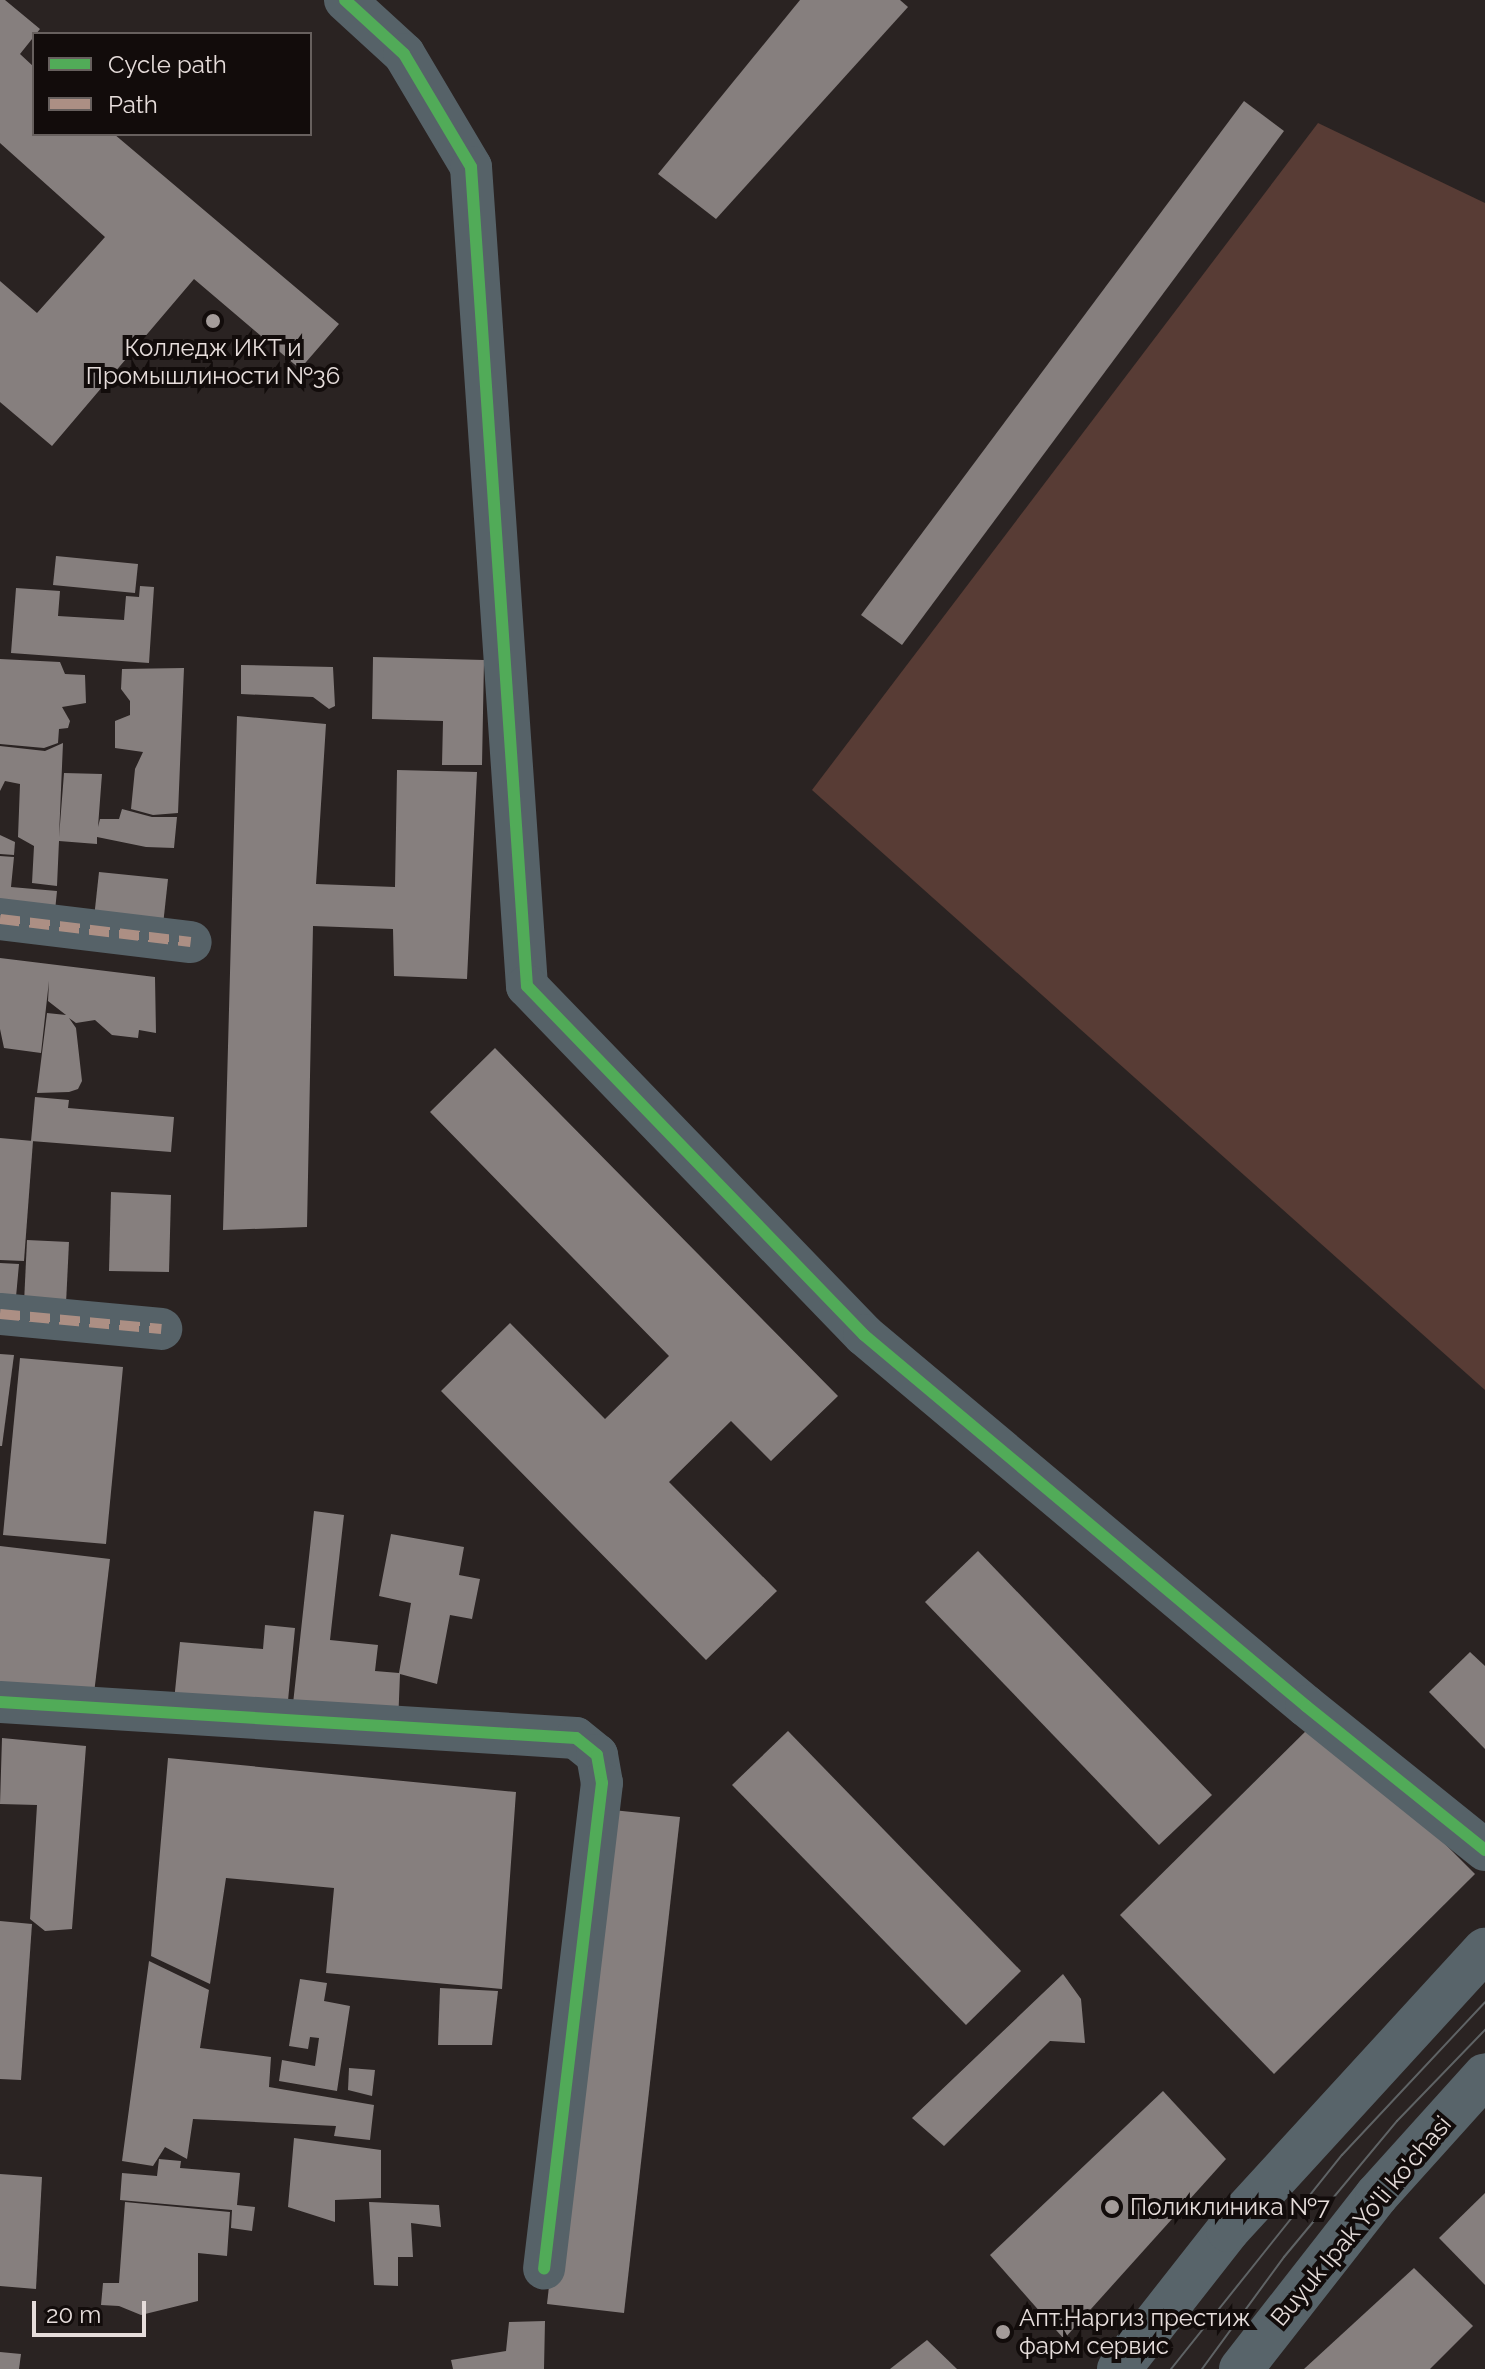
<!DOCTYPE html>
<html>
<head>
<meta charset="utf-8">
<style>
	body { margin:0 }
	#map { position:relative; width:1485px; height:2369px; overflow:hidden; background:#2a2322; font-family:Raleway,sans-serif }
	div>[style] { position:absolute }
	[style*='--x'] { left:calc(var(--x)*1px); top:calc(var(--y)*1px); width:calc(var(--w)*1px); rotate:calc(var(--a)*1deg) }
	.green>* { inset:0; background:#583c35 }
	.building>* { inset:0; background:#867f7e }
	.minor>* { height:42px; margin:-21px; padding:0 21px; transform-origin:21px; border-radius:21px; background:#566268 }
	.secondary>* { height:44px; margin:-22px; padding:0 22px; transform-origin:22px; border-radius:22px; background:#58646a }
	.tram>* { height:2px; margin:-1px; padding:0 1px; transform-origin:1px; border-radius:1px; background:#5f6365 }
	.quiet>* { height:10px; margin-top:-5px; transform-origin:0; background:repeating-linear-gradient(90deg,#ac8f84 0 20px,transparent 0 30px) }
	.cycleway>* { height:12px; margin:-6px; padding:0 6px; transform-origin:6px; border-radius:6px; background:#51ab58 }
	.dots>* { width:22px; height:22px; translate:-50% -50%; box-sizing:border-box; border:4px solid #120c0b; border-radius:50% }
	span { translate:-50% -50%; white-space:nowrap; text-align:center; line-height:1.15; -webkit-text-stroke:8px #120c0b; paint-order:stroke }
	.poi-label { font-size:24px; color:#e6dddb }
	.left { translate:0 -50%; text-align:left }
	.street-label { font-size:24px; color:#e6dddb }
	.legend { position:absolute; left:32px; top:32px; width:280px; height:104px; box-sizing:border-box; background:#120c0b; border:2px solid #67605e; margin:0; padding:10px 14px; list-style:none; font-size:24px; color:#e6dddb }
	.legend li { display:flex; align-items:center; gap:16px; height:40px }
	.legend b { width:40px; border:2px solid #67605e }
	.scale { position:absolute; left:32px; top:2301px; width:114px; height:36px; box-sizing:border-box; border:4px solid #e6dddb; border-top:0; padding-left:10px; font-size:24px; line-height:28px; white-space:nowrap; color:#e6dddb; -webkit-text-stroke:6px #120c0b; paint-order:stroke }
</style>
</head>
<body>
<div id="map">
	<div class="green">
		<i style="clip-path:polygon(1318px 123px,1485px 203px,1485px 1390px,812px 790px)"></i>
	</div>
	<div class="building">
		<i style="clip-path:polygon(0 0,5px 0,40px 29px,20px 54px,34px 67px,34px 134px,114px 134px,339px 324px,300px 369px,194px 279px,52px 446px,0 402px,0 281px,37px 313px,105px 237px,0 143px)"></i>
		<i style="clip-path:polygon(800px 0,900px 0,908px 7px,716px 219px,658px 174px)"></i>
		<i style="clip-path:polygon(1244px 101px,1284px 131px,902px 645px,861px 615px)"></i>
		<i style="clip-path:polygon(56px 556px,138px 564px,135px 593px,53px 585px)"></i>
		<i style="clip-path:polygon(140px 586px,154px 587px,149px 663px,11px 653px,16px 588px,60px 591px,58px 616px,124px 620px,126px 596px,139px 597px)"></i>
		<i style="clip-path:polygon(373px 657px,484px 660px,482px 765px,442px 765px,443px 721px,372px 719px)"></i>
		<i style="clip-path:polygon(0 659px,60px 662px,65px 674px,85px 675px,86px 703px,62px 707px,70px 721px,68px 728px,59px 729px,58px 743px,44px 748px,0 744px)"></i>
		<i style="clip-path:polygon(241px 665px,333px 667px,335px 706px,329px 709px,313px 697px,241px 694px)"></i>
		<i style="clip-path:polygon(184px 668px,178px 813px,153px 815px,131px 809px,135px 769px,143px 752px,115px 748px,115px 721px,130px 715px,130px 701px,121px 689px,122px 669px)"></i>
		<i style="clip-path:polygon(237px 716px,326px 724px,316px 884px,395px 887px,397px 770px,477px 772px,467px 979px,394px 976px,393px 929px,313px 926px,307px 1227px,223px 1230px)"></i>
		<i style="clip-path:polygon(63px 743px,59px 837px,64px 773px,102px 774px,98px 827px,100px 819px,119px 819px,122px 809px,152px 817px,177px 817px,174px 848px,146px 847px,97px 837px,97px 844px,59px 841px,57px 886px,32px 883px,34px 846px,18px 837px,20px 784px,5px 781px,0 791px,0 746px,45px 751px)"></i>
		<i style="clip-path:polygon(0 835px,15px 842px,14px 855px,0 854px)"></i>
		<i style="clip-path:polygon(0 856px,14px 857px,11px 887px,57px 891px,55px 911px,0 906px)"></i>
		<i style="clip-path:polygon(99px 872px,168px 879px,163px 925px,94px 918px)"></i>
		<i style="clip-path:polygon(0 958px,155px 977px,156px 1033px,139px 1030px,138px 1038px,112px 1035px,95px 1020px,76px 1023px,69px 1018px,76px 1028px,82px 1081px,78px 1089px,69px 1092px,37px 1093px,47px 1013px,66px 1015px,48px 1001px,49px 981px,41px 1053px,4px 1048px,0 1029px)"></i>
		<i style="clip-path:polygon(495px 1048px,838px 1396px,771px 1461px,731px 1421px,669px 1482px,777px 1591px,706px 1660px,441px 1391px,510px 1323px,605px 1419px,669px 1356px,430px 1112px)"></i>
		<i style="clip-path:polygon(35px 1097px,69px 1100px,68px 1108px,174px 1117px,171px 1152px,31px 1141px)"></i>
		<i style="clip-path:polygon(0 1138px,33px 1141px,24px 1261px,0 1260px)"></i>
		<i style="clip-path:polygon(111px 1192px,171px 1195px,169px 1272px,109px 1271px)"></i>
		<i style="clip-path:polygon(27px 1240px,69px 1242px,66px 1304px,24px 1303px)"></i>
		<i style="clip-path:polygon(0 1263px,19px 1264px,15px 1308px,0 1307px)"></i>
		<i style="clip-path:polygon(0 1354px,14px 1355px,2px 1446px,0 1446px)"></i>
		<i style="clip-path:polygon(20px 1358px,123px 1367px,106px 1544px,3px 1535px)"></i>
		<i style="clip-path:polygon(314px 1511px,344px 1515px,330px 1640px,378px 1645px,375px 1671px,399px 1673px,411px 1603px,379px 1596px,391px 1534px,464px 1547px,459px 1575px,480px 1579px,472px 1619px,450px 1615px,437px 1684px,400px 1674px,398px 1724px,292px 1713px)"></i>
		<i style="clip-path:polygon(0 1546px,110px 1559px,93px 1702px,0 1691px)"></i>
		<i style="clip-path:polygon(978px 1551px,1212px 1795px,1159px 1845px,925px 1602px)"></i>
		<i style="clip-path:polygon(265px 1625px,295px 1628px,287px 1711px,174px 1701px,180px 1642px,263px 1649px)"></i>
		<i style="clip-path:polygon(1470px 1652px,1485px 1666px,1485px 1749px,1429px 1692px)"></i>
		<i style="clip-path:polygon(1319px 1718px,1475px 1874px,1274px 2074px,1120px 1915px)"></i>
		<i style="clip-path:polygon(788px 1731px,1021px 1971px,966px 2025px,732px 1785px)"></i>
		<i style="clip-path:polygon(2px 1738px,86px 1746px,72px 1929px,45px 1931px,30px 1919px,37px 1805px,0 1804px)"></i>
		<i style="clip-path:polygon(168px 1758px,516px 1792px,502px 1989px,326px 1973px,334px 1888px,226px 1878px,210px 1984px,151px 1956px)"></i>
		<i style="clip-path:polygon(603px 1809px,680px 1817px,624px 2313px,547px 2304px)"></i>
		<i style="clip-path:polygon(0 1921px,32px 1924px,21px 2080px,0 2079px)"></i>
		<i style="clip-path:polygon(149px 1961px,209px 1990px,200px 2048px,271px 2057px,269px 2087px,374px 2105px,370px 2140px,334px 2136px,336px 2126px,193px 2119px,187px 2159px,165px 2147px,153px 2166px,122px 2161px)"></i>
		<i style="clip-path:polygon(1063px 1974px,1081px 1999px,1085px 2043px,1050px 2041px,944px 2146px,912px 2118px)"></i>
		<i style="clip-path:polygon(300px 1979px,327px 1983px,324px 2001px,350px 2006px,337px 2091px,279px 2081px,282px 2060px,315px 2066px,319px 2038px,310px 2037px,308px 2049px,289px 2046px)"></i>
		<i style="clip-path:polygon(440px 1988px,498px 1991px,492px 2045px,438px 2045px)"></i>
		<i style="clip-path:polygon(349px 2068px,375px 2070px,372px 2096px,348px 2090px)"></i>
		<i style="clip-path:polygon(1163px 2091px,1226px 2159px,1064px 2339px,990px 2255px)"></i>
		<i style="clip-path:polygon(294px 2138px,381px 2150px,381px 2198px,335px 2200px,335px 2222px,288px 2207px)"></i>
		<i style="clip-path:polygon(159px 2159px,181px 2161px,180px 2168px,240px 2173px,237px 2205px,255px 2207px,252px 2231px,231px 2228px,232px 2210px,120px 2200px,122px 2173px,157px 2176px)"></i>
		<i style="clip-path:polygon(0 2174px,42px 2177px,36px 2289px,0 2286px)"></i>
		<i style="clip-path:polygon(1485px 2193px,1485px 2285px,1439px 2238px)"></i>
		<i style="clip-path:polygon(125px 2202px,230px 2212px,227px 2256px,198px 2253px,198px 2301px,141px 2315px,119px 2306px,101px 2305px,103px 2283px,119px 2283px)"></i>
		<i style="clip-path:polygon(369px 2202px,439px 2205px,441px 2227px,411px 2223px,413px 2257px,398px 2257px,398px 2286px,374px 2285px)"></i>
		<i style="clip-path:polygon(1414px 2268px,1473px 2326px,1430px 2369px,1304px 2369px)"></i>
		<i style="clip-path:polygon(545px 2321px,544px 2369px,453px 2369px,451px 2360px,506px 2351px,509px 2322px)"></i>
		<i style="clip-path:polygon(927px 2340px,957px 2369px,890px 2369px)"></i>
		<i style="clip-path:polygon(0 2352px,21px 2354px,19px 2369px,0 2369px)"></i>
	</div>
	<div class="minor">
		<i style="--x:345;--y:0;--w:80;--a:42.5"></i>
		<i style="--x:404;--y:54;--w:131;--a:59.3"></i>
		<i style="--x:471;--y:167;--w:821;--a:86.09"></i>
		<i style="--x:527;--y:986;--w:485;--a:46"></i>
		<i style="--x:864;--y:1335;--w:577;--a:40.01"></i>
		<i style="--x:1306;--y:1706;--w:230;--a:38.8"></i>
		<i style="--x:0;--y:919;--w:192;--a:6.9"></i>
		<i style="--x:0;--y:1314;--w:162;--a:5.3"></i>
		<i style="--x:0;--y:1702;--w:577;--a:3.58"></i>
		<i style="--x:576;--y:1738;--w:27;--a:39"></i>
		<i style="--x:597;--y:1755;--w:28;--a:80"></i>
		<i style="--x:602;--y:1783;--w:489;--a:96.8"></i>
	</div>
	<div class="secondary">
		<i style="--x:1119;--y:2369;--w:177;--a:-51.9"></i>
		<i style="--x:1228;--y:2230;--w:380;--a:-47.5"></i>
		<i style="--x:1241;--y:2369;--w:221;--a:-52"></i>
		<i style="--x:1377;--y:2195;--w:161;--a:-48"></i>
	</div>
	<div class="tram">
		<i style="--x:1171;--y:2369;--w:274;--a:-51.4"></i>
		<i style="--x:1342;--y:2155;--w:209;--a:-46.9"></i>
		<i style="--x:1202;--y:2369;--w:139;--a:-53.8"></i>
		<i style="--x:1284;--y:2257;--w:177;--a:-50.3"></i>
		<i style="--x:1397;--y:2121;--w:127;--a:-46"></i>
	</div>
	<div class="quiet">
		<i style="--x:0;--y:919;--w:192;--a:6.9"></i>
		<i style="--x:0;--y:1314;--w:162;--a:5.3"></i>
	</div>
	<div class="cycleway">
		<i style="--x:345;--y:0;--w:80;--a:42.5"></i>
		<i style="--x:404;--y:54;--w:131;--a:59.3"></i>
		<i style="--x:471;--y:167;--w:821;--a:86.09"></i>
		<i style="--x:527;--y:986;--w:485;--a:46"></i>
		<i style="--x:864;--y:1335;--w:577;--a:40.01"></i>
		<i style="--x:1306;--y:1706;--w:230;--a:38.8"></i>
		<i style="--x:0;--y:1702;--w:577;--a:3.58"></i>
		<i style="--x:576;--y:1738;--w:27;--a:39"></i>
		<i style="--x:597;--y:1755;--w:28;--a:80"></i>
		<i style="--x:602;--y:1783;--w:489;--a:96.8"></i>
	</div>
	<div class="dots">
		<i style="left:213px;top:321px;background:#a49c9a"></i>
		<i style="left:1112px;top:2207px;background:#a49c9a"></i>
		<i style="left:1003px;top:2332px;background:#a49c9a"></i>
	</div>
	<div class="poi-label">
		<span style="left:213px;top:362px">Колледж ИКТ и<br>Промышлиности №36</span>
		<span class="left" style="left:1130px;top:2207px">Поликлиника №7</span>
		<span class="left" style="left:1019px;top:2332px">Апт.Наргиз престиж<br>фарм сервис</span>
	</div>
	<div class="street-label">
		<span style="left:1361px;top:2221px;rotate:-50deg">Buyuk Ipak Yo'li ko'chasi</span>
	</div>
	<ul class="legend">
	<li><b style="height:10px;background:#51ab58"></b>Cycle path</li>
	<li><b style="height:10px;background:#ac8f84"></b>Path</li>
	</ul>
	<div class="scale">20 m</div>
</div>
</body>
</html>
